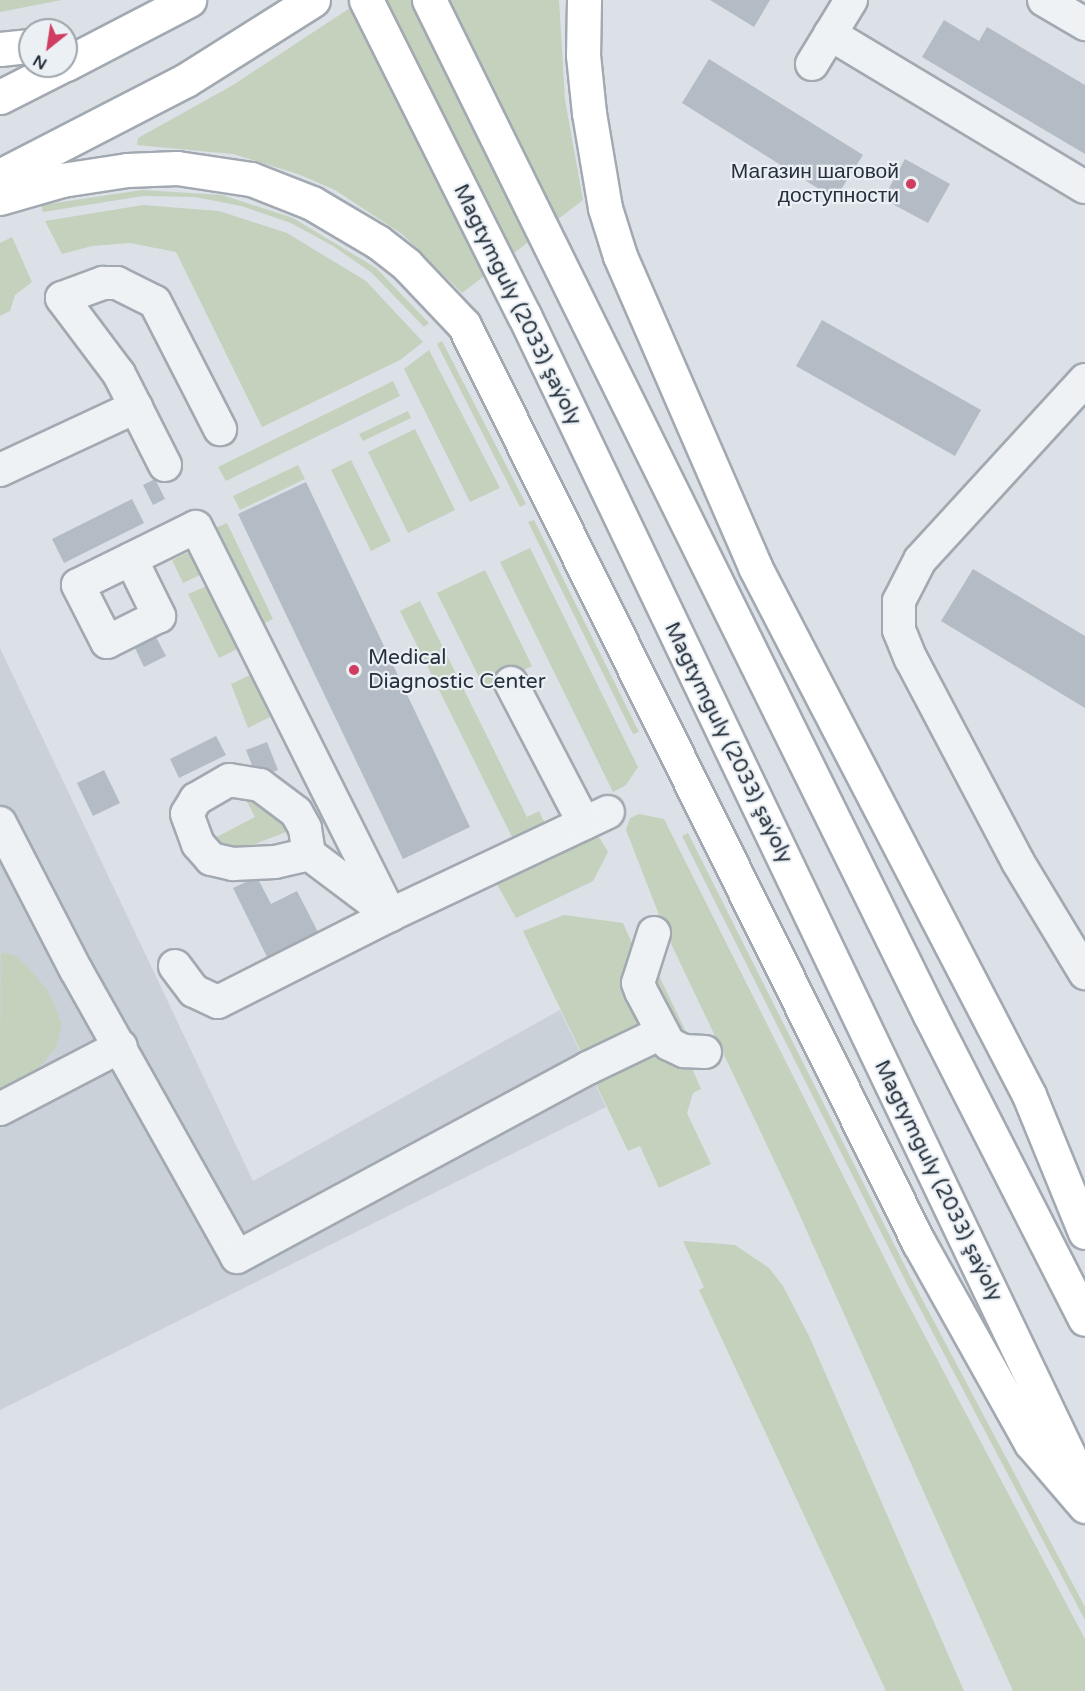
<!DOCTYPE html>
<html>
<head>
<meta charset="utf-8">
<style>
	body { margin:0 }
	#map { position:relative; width:1085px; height:1691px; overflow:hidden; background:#dce1e7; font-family:"Varela Round",sans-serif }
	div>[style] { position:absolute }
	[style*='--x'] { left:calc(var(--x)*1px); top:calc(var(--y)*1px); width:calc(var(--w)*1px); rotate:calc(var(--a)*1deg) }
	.built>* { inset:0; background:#cad1d9 }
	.green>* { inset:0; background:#c4d1bd }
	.building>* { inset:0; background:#b3bbc4 }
	.roads { filter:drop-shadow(2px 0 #a2a9b1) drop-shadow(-2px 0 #a2a9b1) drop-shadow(0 2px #a2a9b1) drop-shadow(0 -2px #a2a9b1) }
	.minor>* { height:32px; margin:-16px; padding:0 16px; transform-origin:16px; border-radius:16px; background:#eff2f5 }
	.major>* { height:33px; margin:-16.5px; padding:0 16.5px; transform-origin:16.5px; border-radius:16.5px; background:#fff }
	.dots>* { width:16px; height:16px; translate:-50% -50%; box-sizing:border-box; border:3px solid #ebf0f4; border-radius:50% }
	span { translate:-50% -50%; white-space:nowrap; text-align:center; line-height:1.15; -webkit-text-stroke:4.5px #ebf0f4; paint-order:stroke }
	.poi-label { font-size:21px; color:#26313d }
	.right { translate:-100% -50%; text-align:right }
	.left { translate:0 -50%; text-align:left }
	.street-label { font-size:21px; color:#26313d }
	.north { position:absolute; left:18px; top:18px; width:60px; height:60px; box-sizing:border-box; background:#ebf0f4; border:2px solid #9ca4ab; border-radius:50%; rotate:210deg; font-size:16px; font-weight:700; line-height:24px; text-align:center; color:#26313d }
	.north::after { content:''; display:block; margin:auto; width:21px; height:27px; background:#d03d61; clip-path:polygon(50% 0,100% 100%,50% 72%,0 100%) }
</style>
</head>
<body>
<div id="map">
	<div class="built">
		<i style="clip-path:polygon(0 648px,253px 1181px,560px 1010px,606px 1107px,0 1410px)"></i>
	</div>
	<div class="green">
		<i style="clip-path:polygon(0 0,62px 0,0 12px)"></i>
		<i style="clip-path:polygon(362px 0,559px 0,565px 100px,583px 200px,462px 293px,402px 234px,335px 190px,298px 174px,233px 154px,137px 145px,138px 138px,233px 85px)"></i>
		<i style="clip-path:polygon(142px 190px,222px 195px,293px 218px,376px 268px,429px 323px,424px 327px,372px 273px,333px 246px,291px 223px,241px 206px,195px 197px,143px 196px,43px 212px,41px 205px)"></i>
		<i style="clip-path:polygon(143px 205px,219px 211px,287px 233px,366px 281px,423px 342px,400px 360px,262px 427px,176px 252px,130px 243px,92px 246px,62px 254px,45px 221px)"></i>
		<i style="clip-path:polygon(12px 237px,32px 282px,15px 295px,10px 311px,0 316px,0 243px)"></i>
		<i style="clip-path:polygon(442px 341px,526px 504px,520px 507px,437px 344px)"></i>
		<i style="clip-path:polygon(429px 350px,500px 488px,470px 502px,404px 369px)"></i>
		<i style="clip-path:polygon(393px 381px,400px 396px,226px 481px,218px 467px)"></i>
		<i style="clip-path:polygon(408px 411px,411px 418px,363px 441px,359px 434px)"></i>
		<i style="clip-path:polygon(415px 429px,455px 510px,408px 533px,368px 452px)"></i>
		<i style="clip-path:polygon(351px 460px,391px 541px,371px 551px,331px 470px)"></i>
		<i style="clip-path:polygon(298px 465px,305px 479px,240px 510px,233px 496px)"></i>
		<i style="clip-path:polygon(534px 520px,639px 732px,633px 734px,528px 522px)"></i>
		<i style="clip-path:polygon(227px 523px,273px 619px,259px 626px,213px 529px)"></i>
		<i style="clip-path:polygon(530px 548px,638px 767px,626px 785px,613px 792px,500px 562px)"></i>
		<i style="clip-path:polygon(191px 551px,202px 574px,183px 583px,172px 560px)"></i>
		<i style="clip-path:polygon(485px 570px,532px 666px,485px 689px,437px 593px)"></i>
		<i style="clip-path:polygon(207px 586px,237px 649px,219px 658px,188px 594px)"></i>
		<i style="clip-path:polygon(420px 601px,527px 817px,539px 811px,547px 828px,515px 843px,400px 611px)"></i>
		<i style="clip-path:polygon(250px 675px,270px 717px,248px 728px,231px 684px)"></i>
		<i style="clip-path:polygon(241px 790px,270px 801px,291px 830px,253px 845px,220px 849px,209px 841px,255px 817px)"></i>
		<i style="clip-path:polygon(639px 814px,664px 819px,899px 1287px,1085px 1639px,1085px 1691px,1013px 1691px,792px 1198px,666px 933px,626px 830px,630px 818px)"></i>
		<i style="clip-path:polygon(688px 833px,912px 1280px,1085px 1607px,1085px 1620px,907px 1284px,682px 836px)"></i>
		<i style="clip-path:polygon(597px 834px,608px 852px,593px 881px,516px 918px,494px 879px)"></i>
		<i style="clip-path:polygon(564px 915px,623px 923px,636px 952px,645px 1023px,581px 1052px,523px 931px)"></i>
		<i style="clip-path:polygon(1px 952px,16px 956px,27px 966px,48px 991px,62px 1024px,56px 1048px,37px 1070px,0 1089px)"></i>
		<i style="clip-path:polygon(653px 963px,688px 1036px,685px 1040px,647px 981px)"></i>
		<i style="clip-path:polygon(659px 1053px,661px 1058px,680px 1063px,688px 1059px,701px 1089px,693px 1093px,687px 1113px,711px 1164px,659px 1188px,640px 1146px,628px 1151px,595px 1082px)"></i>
		<i style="clip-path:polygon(683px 1241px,735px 1245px,769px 1268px,783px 1286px,809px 1336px,964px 1691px,886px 1691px,699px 1290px,704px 1287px)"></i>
	</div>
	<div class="building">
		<i style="clip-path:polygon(710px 0,770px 0,754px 27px)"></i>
		<i style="clip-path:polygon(944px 20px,979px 41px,987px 27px,1085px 85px,1085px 154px,922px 57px)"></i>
		<i style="clip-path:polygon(709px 59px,863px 155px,835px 199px,682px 103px)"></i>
		<i style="clip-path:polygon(905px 159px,950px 184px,928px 223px,883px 199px)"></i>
		<i style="clip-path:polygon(822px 320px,981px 410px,955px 456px,796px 366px)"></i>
		<i style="clip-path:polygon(155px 479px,165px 499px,153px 505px,143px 485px)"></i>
		<i style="clip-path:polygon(306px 482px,470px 827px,403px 859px,238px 514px)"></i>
		<i style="clip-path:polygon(132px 499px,144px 523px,64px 563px,52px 539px)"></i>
		<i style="clip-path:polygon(973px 569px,1085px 636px,1085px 708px,941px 621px)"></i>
		<i style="clip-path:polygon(156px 637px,166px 656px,144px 667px,135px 648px)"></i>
		<i style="clip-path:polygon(216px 736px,226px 755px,179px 778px,170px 759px)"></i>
		<i style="clip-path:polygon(267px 742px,278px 770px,257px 778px,246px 750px)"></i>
		<i style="clip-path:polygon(104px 770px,120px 803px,93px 816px,77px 783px)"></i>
		<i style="clip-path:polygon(257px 877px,271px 904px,297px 891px,321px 938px,270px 963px,233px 888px)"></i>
	</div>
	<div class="roads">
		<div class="minor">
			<i style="--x:1044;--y:0;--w:48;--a:30.3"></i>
			<i style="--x:830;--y:34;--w:297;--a:31"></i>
			<i style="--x:812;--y:64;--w:75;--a:-58.6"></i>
			<i style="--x:1085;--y:380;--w:244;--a:132.5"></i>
			<i style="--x:920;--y:560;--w:46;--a:117.1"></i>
			<i style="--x:899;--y:601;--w:29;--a:90"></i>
			<i style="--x:899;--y:630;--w:31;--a:68"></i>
			<i style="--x:911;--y:659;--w:229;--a:62.2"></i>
			<i style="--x:1018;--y:862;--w:130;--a:58.9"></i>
			<i style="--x:165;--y:465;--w:102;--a:-116.8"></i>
			<i style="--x:119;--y:374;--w:95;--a:-126.9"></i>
			<i style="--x:62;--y:298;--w:44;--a:-20.1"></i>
			<i style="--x:103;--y:283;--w:14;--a:0"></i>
			<i style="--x:117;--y:283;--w:42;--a:26.6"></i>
			<i style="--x:155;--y:302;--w:143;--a:62.9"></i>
			<i style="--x:0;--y:470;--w:150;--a:-24.9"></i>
			<i style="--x:131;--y:559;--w:64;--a:63.8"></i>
			<i style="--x:159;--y:616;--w:58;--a:153.4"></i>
			<i style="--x:107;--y:642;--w:64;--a:-117"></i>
			<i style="--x:78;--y:585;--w:131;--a:-26.2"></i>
			<i style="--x:196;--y:527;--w:434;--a:63.4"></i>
			<i style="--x:390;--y:915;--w:241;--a:-25.3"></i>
			<i style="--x:511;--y:683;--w:158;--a:62.5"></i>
			<i style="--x:0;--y:823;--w:165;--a:62.7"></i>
			<i style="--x:76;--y:970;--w:329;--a:60.7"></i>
			<i style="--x:237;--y:1257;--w:399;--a:-28.3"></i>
			<i style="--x:588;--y:1068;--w:81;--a:-25.6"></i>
			<i style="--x:654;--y:933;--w:52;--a:107.7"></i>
			<i style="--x:638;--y:983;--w:9;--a:69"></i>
			<i style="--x:641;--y:991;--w:60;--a:62.2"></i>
			<i style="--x:669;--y:1044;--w:17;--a:25"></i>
			<i style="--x:684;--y:1051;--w:21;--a:3"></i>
			<i style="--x:175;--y:966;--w:31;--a:53"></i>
			<i style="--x:194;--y:991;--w:26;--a:25"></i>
			<i style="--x:218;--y:1002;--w:193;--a:-26.8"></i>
			<i style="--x:390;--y:915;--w:101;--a:-143"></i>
			<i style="--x:309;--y:854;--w:26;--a:-99"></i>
			<i style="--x:305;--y:828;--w:18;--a:-119"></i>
			<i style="--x:296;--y:812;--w:45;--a:-143.1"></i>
			<i style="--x:260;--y:785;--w:31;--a:-171"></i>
			<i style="--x:229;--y:780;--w:38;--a:150"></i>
			<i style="--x:196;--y:799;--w:17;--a:121"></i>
			<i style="--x:187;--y:814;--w:32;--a:70"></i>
			<i style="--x:198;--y:844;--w:20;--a:49"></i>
			<i style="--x:211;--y:859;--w:23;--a:13"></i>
			<i style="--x:233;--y:864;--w:42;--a:-2.7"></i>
			<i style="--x:275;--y:862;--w:35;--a:-13"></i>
			<i style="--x:0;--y:1109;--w:136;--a:-27.5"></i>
		</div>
		<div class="major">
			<i style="--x:366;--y:0;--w:352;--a:63.4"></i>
			<i style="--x:524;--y:315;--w:1301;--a:64.46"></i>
			<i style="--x:429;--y:0;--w:1132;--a:63.73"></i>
			<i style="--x:930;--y:1015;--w:341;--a:63"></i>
			<i style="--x:584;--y:0;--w:55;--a:91"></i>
			<i style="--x:583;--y:55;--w:58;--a:84.1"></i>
			<i style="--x:589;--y:113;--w:96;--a:80.4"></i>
			<i style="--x:605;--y:208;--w:50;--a:72.6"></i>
			<i style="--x:620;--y:256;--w:339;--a:66.5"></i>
			<i style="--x:755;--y:567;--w:595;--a:62.57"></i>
			<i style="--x:1029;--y:1095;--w:148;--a:67.8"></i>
			<i style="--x:0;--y:49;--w:30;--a:-6"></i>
			<i style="--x:66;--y:64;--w:139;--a:-27.5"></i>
			<i style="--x:0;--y:97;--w:68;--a:-26.9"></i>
			<i style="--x:0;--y:176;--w:209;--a:-27.3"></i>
			<i style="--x:186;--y:80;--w:150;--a:-32.2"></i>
			<i style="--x:0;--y:198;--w:65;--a:-16.2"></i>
			<i style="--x:62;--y:180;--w:66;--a:-8.7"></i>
			<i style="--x:127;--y:170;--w:50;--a:-2.3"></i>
			<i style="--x:177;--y:168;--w:75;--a:8.5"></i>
			<i style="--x:251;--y:179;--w:66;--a:21.5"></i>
			<i style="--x:312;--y:203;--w:77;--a:30.6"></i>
			<i style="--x:378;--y:242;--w:37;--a:38"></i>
			<i style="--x:407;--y:265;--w:83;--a:46.5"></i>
			<i style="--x:464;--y:325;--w:1025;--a:63.64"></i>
			<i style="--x:919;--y:1243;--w:229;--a:60.8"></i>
			<i style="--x:1031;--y:1443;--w:83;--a:49.4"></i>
		</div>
	</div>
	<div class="dots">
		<i style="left:911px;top:184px;background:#d03d61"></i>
		<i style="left:354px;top:670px;background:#d03d61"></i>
	</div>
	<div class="poi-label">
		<span class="right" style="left:899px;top:184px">Магазин шаговой<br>доступности</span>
		<span class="left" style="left:368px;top:670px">Medical<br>Diagnostic Center</span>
	</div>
	<div class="street-label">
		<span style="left:517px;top:305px;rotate:64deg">Magtymguly (2033) şaýoly</span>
		<span style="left:728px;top:743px;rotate:64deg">Magtymguly (2033) şaýoly</span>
		<span style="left:938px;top:1181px;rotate:64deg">Magtymguly (2033) şaýoly</span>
	</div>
	<div class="north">N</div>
</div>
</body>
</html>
